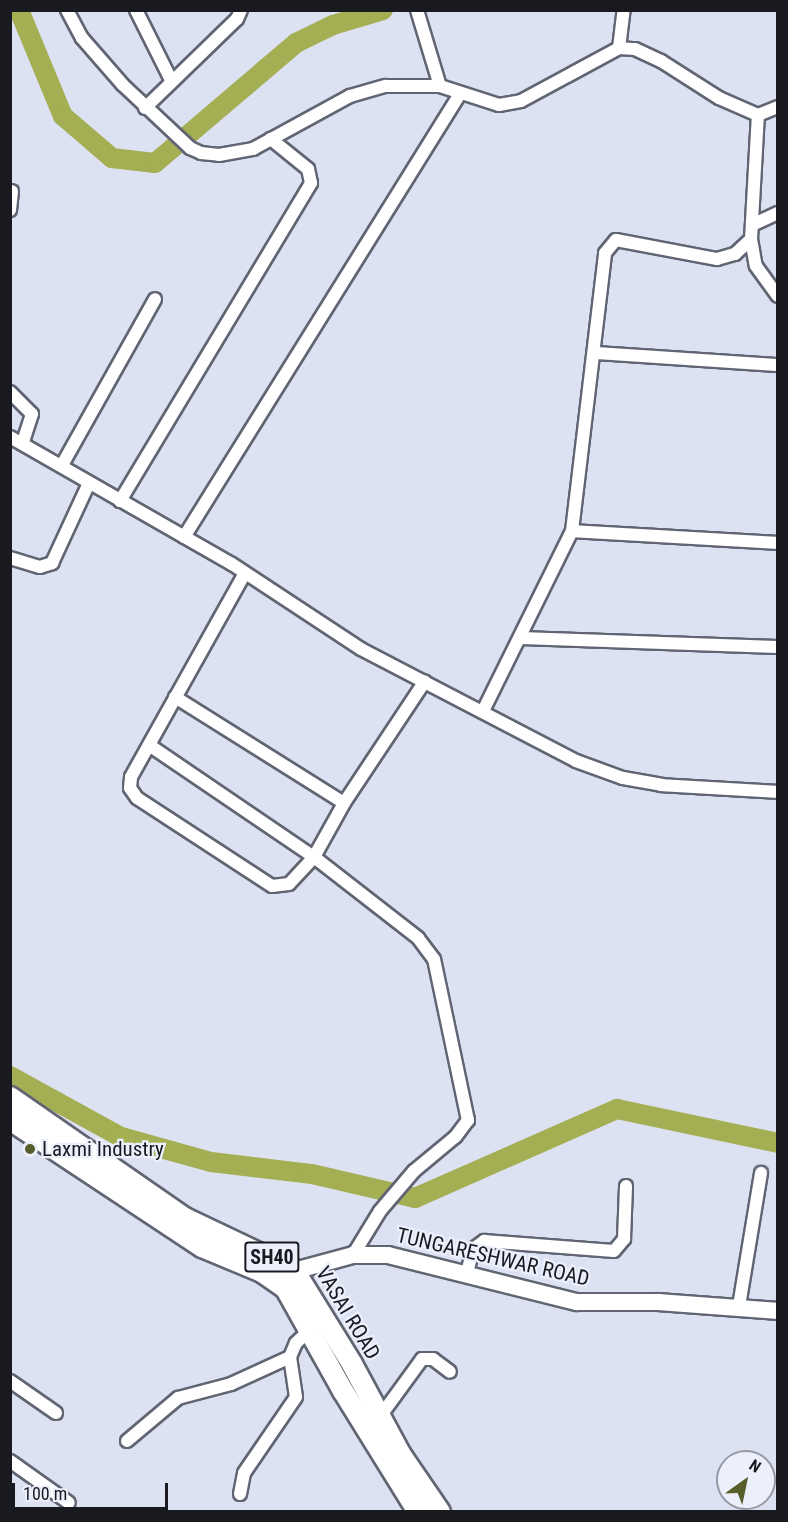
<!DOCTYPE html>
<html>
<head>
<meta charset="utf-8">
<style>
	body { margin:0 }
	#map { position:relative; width:788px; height:1522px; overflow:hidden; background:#dde2f2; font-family:"Roboto Condensed",sans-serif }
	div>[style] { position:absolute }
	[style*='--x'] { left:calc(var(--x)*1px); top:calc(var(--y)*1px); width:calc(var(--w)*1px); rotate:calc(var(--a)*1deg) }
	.river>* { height:20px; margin:-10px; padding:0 10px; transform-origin:10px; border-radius:10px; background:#a4af54 }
	.roads { filter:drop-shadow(2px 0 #616573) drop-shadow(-2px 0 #616573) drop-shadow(0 2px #616573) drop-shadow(0 -2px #616573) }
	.street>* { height:12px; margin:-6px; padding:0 6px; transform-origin:6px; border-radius:6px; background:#fff }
	.secondary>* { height:16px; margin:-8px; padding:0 8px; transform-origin:8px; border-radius:8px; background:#fff }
	.primary>* { height:20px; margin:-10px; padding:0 10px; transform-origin:10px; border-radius:10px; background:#fff }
	.dots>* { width:16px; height:16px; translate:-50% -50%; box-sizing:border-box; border:3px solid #ebf0fc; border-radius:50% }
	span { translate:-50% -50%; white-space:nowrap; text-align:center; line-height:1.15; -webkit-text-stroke:4.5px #ebf0fc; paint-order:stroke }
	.shield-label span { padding:2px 4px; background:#ebf0fc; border:2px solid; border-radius:4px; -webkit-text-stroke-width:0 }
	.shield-label { font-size:20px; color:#191a20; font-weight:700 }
	.poi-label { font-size:21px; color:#191a20 }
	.left { translate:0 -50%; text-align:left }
	.street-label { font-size:21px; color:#191a20 }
	.frame { position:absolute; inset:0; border:12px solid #191a20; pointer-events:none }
	.north { position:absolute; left:716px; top:1450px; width:60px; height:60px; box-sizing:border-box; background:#ebf0fc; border:2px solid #979aa4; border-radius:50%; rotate:33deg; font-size:16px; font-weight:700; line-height:24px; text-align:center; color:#191a20 }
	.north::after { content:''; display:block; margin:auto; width:21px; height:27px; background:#575d2b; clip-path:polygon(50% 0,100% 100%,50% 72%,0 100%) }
	.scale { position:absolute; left:12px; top:1483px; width:156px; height:27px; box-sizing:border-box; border:3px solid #191a20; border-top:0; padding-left:8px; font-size:18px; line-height:21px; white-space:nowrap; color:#191a20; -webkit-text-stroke:4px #ebf0fc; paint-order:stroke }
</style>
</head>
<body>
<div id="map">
	<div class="river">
		<i style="--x:19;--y:10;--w:115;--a:67.5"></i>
		<i style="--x:63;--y:116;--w:65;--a:40.6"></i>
		<i style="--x:112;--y:158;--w:43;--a:6.6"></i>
		<i style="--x:155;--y:163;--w:185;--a:-40.4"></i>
		<i style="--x:296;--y:43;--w:41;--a:-25.9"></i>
		<i style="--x:333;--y:25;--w:52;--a:-16.7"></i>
		<i style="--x:10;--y:1076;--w:127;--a:28.8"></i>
		<i style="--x:121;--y:1137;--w:93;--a:15.5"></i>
		<i style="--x:211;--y:1162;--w:102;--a:6.8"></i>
		<i style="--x:312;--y:1174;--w:106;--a:13.1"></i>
		<i style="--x:415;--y:1198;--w:221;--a:-23.8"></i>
		<i style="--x:617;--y:1109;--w:165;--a:11.9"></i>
	</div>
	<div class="roads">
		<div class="street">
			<i style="--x:67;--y:10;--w:32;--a:62"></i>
			<i style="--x:82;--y:38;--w:62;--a:48.9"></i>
			<i style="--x:123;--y:85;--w:92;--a:43.2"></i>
			<i style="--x:190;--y:148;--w:12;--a:24"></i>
			<i style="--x:201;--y:153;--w:18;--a:6"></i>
			<i style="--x:219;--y:155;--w:35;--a:-10"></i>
			<i style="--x:253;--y:149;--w:111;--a:-28.7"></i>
			<i style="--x:350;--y:96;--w:37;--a:-16"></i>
			<i style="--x:386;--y:86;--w:54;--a:0"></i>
			<i style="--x:440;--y:86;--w:62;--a:17.9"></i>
			<i style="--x:499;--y:105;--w:22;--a:-10"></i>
			<i style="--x:521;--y:101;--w:111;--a:-28.4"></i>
			<i style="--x:619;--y:48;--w:16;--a:4"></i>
			<i style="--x:635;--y:49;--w:29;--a:25"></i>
			<i style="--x:661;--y:61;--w:69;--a:32.5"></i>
			<i style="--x:719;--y:98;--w:43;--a:23.6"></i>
			<i style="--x:758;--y:115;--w:22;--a:-22"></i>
			<i style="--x:136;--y:10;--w:78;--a:63.4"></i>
			<i style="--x:417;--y:10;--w:79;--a:73.2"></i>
			<i style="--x:619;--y:48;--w:38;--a:-83"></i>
			<i style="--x:145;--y:108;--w:128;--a:-44.1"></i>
			<i style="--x:237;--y:19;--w:10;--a:-66"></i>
			<i style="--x:10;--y:210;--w:19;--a:-84"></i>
			<i style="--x:752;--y:225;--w:29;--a:-25"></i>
			<i style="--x:751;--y:239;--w:27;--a:80"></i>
			<i style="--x:756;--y:266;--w:37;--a:54"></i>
			<i style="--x:595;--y:353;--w:183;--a:3.8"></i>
			<i style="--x:10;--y:392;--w:31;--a:45"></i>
			<i style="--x:32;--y:414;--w:28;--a:108"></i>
			<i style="--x:10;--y:437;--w:256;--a:29.8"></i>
			<i style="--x:232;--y:564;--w:154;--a:33.4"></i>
			<i style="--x:361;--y:649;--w:242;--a:27.5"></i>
			<i style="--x:576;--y:761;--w:50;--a:19.9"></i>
			<i style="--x:623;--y:778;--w:39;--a:10"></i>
			<i style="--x:661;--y:785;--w:117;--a:3.4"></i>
			<i style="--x:62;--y:465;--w:190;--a:-60.7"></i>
			<i style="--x:120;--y:501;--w:371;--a:-59"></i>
			<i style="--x:311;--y:183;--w:14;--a:-102"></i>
			<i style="--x:308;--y:169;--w:48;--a:-141"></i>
			<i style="--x:572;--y:531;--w:206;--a:3.3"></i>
			<i style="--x:184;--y:537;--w:522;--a:-58.08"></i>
			<i style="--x:10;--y:558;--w:31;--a:17"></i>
			<i style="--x:40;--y:567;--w:13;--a:-18"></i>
			<i style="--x:52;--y:563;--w:88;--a:-65.2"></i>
			<i style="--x:245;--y:573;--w:234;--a:119.2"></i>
			<i style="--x:131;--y:777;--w:11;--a:95"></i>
			<i style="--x:130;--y:788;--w:12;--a:55"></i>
			<i style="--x:137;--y:798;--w:161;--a:33.1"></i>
			<i style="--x:272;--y:886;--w:17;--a:-7"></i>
			<i style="--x:289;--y:884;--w:37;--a:-47"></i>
			<i style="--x:314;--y:857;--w:62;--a:-60.9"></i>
			<i style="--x:344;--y:803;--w:146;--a:-56.4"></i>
			<i style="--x:520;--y:638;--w:258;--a:2"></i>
			<i style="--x:175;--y:697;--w:199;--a:32.1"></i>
			<i style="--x:483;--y:711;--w:201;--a:-63.7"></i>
			<i style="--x:572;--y:531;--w:280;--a:-83.2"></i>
			<i style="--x:605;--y:253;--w:17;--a:-50"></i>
			<i style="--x:616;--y:240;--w:103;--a:10.7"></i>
			<i style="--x:717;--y:259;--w:19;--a:-16"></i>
			<i style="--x:735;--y:254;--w:22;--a:-43"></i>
			<i style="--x:751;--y:239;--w:124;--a:-86.8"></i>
			<i style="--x:149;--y:745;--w:199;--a:34.2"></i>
			<i style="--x:314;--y:857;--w:132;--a:37.9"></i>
			<i style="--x:418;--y:938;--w:26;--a:53"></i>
			<i style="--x:434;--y:959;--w:165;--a:78.1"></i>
			<i style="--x:468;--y:1120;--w:21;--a:127"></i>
			<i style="--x:455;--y:1137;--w:53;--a:140.3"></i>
			<i style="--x:414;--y:1171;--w:52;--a:130.4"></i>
			<i style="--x:380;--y:1211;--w:52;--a:121.5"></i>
			<i style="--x:467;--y:1273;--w:25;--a:-76"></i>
			<i style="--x:473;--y:1249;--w:14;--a:-36"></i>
			<i style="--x:484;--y:1241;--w:130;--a:4.4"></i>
			<i style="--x:614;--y:1251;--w:16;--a:-50"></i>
			<i style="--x:624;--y:1239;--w:53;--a:-87.8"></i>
			<i style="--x:739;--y:1306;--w:135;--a:-80.6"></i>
			<i style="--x:10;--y:1381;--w:56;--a:34.8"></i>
			<i style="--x:379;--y:1418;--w:73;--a:-53.9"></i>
			<i style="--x:422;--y:1359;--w:11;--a:0"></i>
			<i style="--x:433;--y:1359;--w:21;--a:37"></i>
			<i style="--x:127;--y:1441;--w:67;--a:-40.1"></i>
			<i style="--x:178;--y:1398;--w:55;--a:-14.8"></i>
			<i style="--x:231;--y:1384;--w:65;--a:-24.6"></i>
			<i style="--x:10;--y:1461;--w:72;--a:35.4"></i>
			<i style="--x:240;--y:1494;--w:21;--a:-79"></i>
			<i style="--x:244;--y:1473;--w:92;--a:-55.6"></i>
			<i style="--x:296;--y:1397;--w:40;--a:-98.5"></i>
			<i style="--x:290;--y:1357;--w:15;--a:-67"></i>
			<i style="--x:296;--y:1343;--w:21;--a:-43"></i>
		</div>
		<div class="secondary">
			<i style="--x:283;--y:1274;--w:73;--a:-15.2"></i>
			<i style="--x:353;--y:1255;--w:35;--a:0"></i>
			<i style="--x:388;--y:1255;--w:195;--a:14"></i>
			<i style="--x:577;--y:1302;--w:82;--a:0"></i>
			<i style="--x:659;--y:1302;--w:119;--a:4.3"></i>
		</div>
		<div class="primary">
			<i style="--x:10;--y:1097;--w:213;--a:34.7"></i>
			<i style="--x:185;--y:1218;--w:121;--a:25.5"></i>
			<i style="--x:294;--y:1270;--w:110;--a:58.3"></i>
			<i style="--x:352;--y:1364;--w:103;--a:61.7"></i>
			<i style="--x:401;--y:1455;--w:69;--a:55.6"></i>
			<i style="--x:10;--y:1120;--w:230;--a:33.5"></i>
			<i style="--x:202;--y:1247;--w:65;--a:22.6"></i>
			<i style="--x:262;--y:1272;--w:29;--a:35"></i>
			<i style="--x:286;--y:1289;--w:117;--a:60.8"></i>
			<i style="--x:343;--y:1391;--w:142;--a:58.2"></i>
		</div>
	</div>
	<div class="dots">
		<i style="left:30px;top:1149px;background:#575d2b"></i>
	</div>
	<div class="shield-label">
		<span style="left:272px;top:1257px">SH40</span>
	</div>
	<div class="poi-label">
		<span class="left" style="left:42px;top:1149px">Laxmi Industry</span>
	</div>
	<div class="street-label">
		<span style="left:493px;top:1257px;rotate:13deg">TUNGARESHWAR ROAD</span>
		<span style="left:348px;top:1313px;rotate:59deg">VASAI ROAD</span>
	</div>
	<div class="frame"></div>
	<div class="north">N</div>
	<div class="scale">100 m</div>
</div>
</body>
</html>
